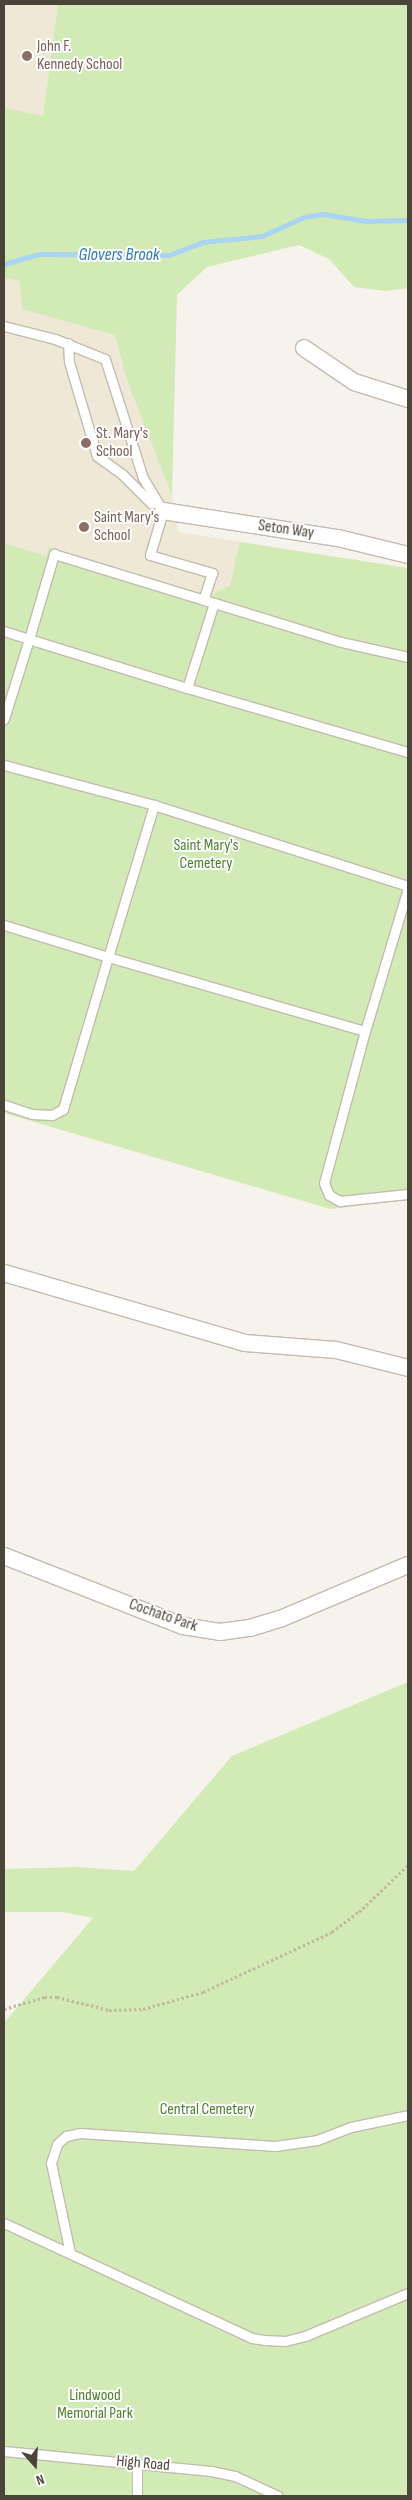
<!DOCTYPE html>
<html>
<head>
<meta charset="utf-8">
<style>
	body { margin:0 }
	#map { position:relative; width:412px; height:2500px; overflow:hidden; background:#f6f3ec; font-family:"Sofia Sans Condensed",sans-serif }
	div>[style] { position:absolute }
	[style*='--x'] { left:calc(var(--x)*1px); top:calc(var(--y)*1px); width:calc(var(--w)*1px); rotate:calc(var(--a)*1deg) }
	.education>* { inset:0; background:#efe8d6 }
	.green>* { inset:0; background:#d2eab5 }
	.stream>* { height:5px; margin:-2.5px; padding:0 2.5px; transform-origin:2.5px; border-radius:2.5px; background:#a9d4f2 }
	.path>* { height:3px; margin-top:-1.5px; transform-origin:0; background:repeating-linear-gradient(90deg,#c4b79f 0 2.5px,transparent 0 5px) }
	.roads { filter:drop-shadow(1px 0 #c2bbae) drop-shadow(-1px 0 #c2bbae) drop-shadow(0 1px #c2bbae) drop-shadow(0 -1px #c2bbae) }
	.service>* { height:9px; margin:-4.5px; padding:0 4.5px; transform-origin:4.5px; border-radius:4.5px; background:#fff }
	.minor>* { height:16px; margin:-8px; padding:0 8px; transform-origin:8px; border-radius:8px; background:#fff }
	.dots>* { width:14px; height:14px; translate:-50% -50%; box-sizing:border-box; border:2px solid #fff; border-radius:50% }
	span { translate:-50% -50%; white-space:nowrap; text-align:center; line-height:1.15; -webkit-text-stroke:4px #fff; paint-order:stroke }
	.education-label { font-size:16px; color:#785e54 }
	.left { translate:0 -50%; text-align:left }
	.street-label { font-size:16px; color:#4b4439 }
	.park-label { font-size:16px; color:#4a7f2a }
	.water-label { font-size:18px; color:#2e7ab2; font-style:italic }
	.frame { position:absolute; inset:0; border:5px solid #4b4439; pointer-events:none }
	.north { position:absolute; left:10px; top:2440px; width:50px; height:50px; -webkit-text-stroke:4px #fff; paint-order:stroke; rotate:161deg; font-size:14px; font-weight:700; line-height:20px; text-align:center; color:#4b4439 }
	.north::after { content:''; display:block; margin:auto; width:18px; height:22px; background:#4b4439; clip-path:polygon(50% 0,100% 100%,50% 72%,0 100%) }
</style>
</head>
<body>
<div id="map">
	<div class="education">
		<i style="clip-path:polygon(4px 4px,58px 4px,43px 116px,4px 108px)"></i>
		<i style="clip-path:polygon(4px 278px,102px 290px,172px 495px,178px 532px,316px 554px,214px 593px,212px 597px,49px 547px,46px 557px,4px 543px)"></i>
	</div>
	<div class="green">
		<i style="clip-path:polygon(58px 4px,408px 4px,408px 288px,385px 291px,354px 287px,329px 259px,299px 245px,207px 267px,177px 295px,172px 495px,128px 383px,115px 335px,22px 309px,20px 281px,4px 278px,4px 108px,43px 116px)"></i>
		<i style="clip-path:polygon(240px 542px,408px 568px,408px 1200px,330px 1209px,4px 1113px,4px 543px,46px 556px,49px 547px,212px 597px,214px 593px,230px 586px)"></i>
		<i style="clip-path:polygon(408px 1682px,408px 2496px,4px 2496px,4px 2023px,93px 1918px,62px 1912px,4px 1912px,4px 1869px,76px 1867px,134px 1871px,232px 1756px)"></i>
	</div>
	<div class="stream">
		<i style="--x:4;--y:264;--w:37;--a:-16"></i>
		<i style="--x:40;--y:254;--w:129;--a:0.4"></i>
		<i style="--x:169;--y:255;--w:36;--a:-21"></i>
		<i style="--x:203;--y:242;--w:59;--a:-5.8"></i>
		<i style="--x:262;--y:236;--w:46;--a:-24.3"></i>
		<i style="--x:304;--y:217;--w:19;--a:-9"></i>
		<i style="--x:323;--y:214;--w:44;--a:9.2"></i>
		<i style="--x:366;--y:221;--w:42;--a:-1.4"></i>
	</div>
	<div class="path">
		<i style="--x:4;--y:2009;--w:43;--a:-16.3"></i>
		<i style="--x:45;--y:1997;--w:12;--a:0"></i>
		<i style="--x:57;--y:1997;--w:54;--a:14"></i>
		<i style="--x:109;--y:2010;--w:34;--a:-2"></i>
		<i style="--x:143;--y:2009;--w:62;--a:-15.8"></i>
		<i style="--x:203;--y:1992;--w:142;--a:-24.9"></i>
		<i style="--x:332;--y:1932;--w:34;--a:-37"></i>
		<i style="--x:359;--y:1912;--w:68;--a:-43.8"></i>
	</div>
	<div class="roads">
		<div class="service">
			<i style="--x:4;--y:326;--w:53;--a:14.3"></i>
			<i style="--x:55;--y:339;--w:54;--a:21.8"></i>
			<i style="--x:105;--y:359;--w:125;--a:72.3"></i>
			<i style="--x:143;--y:478;--w:39;--a:59"></i>
			<i style="--x:68;--y:343;--w:19;--a:87"></i>
			<i style="--x:69;--y:362;--w:98;--a:73.4"></i>
			<i style="--x:97;--y:456;--w:31;--a:36"></i>
			<i style="--x:122;--y:474;--w:42;--a:45"></i>
			<i style="--x:163;--y:511;--w:46;--a:106.5"></i>
			<i style="--x:150;--y:555;--w:65;--a:16.2"></i>
			<i style="--x:212;--y:573;--w:28;--a:108"></i>
			<i style="--x:4;--y:631;--w:26;--a:18"></i>
			<i style="--x:29;--y:639;--w:84;--a:107.4"></i>
			<i style="--x:408;--y:657;--w:69;--a:-167.4"></i>
			<i style="--x:341;--y:642;--w:133;--a:-162.9"></i>
			<i style="--x:214;--y:603;--w:89;--a:107.6"></i>
			<i style="--x:187;--y:688;--w:230;--a:16.2"></i>
			<i style="--x:187;--y:688;--w:165;--a:-162.8"></i>
			<i style="--x:29;--y:639;--w:89;--a:-73.6"></i>
			<i style="--x:54;--y:554;--w:167;--a:17"></i>
			<i style="--x:4;--y:765;--w:155;--a:14.9"></i>
			<i style="--x:154;--y:805;--w:267;--a:17.7"></i>
			<i style="--x:154;--y:805;--w:159;--a:106.8"></i>
			<i style="--x:108;--y:957;--w:267;--a:16.1"></i>
			<i style="--x:408;--y:888;--w:149;--a:106.7"></i>
			<i style="--x:365;--y:1031;--w:157;--a:105.1"></i>
			<i style="--x:324;--y:1183;--w:13;--a:67"></i>
			<i style="--x:329;--y:1195;--w:13;--a:29"></i>
			<i style="--x:340;--y:1201;--w:68;--a:-5.9"></i>
			<i style="--x:4;--y:925;--w:109;--a:17.1"></i>
			<i style="--x:108;--y:957;--w:159;--a:106.5"></i>
			<i style="--x:63;--y:1109;--w:13;--a:151"></i>
			<i style="--x:52;--y:1115;--w:20;--a:-177"></i>
			<i style="--x:32;--y:1114;--w:29;--a:-162"></i>
			<i style="--x:4;--y:2223;--w:273;--a:24.9"></i>
			<i style="--x:252;--y:2338;--w:12;--a:9"></i>
			<i style="--x:264;--y:2340;--w:21;--a:3"></i>
			<i style="--x:285;--y:2341;--w:21;--a:-14"></i>
			<i style="--x:305;--y:2336;--w:112;--a:-22.7"></i>
			<i style="--x:70;--y:2253;--w:92;--a:-101.9"></i>
			<i style="--x:51;--y:2163;--w:20;--a:-72"></i>
			<i style="--x:57;--y:2144;--w:12;--a:-42"></i>
			<i style="--x:66;--y:2136;--w:14;--a:-12"></i>
			<i style="--x:80;--y:2133;--w:195;--a:3.8"></i>
			<i style="--x:275;--y:2146;--w:42;--a:-8.1"></i>
			<i style="--x:317;--y:2140;--w:36;--a:-21"></i>
			<i style="--x:351;--y:2127;--w:58;--a:-11.9"></i>
			<i style="--x:4;--y:2451;--w:208;--a:5.5"></i>
			<i style="--x:211;--y:2471;--w:25;--a:12"></i>
			<i style="--x:235;--y:2476;--w:47;--a:24.9"></i>
			<i style="--x:137;--y:2496;--w:32;--a:-90"></i>
		</div>
		<div class="minor">
			<i style="--x:304;--y:348;--w:60;--a:34.2"></i>
			<i style="--x:354;--y:382;--w:57;--a:17.5"></i>
			<i style="--x:163;--y:511;--w:177;--a:8.8"></i>
			<i style="--x:338;--y:538;--w:72;--a:13.7"></i>
			<i style="--x:4;--y:1273;--w:251;--a:16.2"></i>
			<i style="--x:245;--y:1343;--w:91;--a:4.4"></i>
			<i style="--x:336;--y:1350;--w:74;--a:14"></i>
			<i style="--x:4;--y:1556;--w:192;--a:21.4"></i>
			<i style="--x:183;--y:1626;--w:37;--a:9"></i>
			<i style="--x:220;--y:1632;--w:30;--a:-8"></i>
			<i style="--x:250;--y:1628;--w:31;--a:-17"></i>
			<i style="--x:280;--y:1619;--w:139;--a:-22.9"></i>
		</div>
	</div>
	<div class="dots">
		<i style="left:27px;top:56px;background:#8d6e63"></i>
		<i style="left:86px;top:443px;background:#8d6e63"></i>
		<i style="left:84px;top:527px;background:#8d6e63"></i>
	</div>
	<div class="education-label">
		<span class="left" style="left:37px;top:56px">John F.<br>Kennedy School</span>
		<span class="left" style="left:96px;top:443px">St. Mary's<br>School</span>
		<span class="left" style="left:94px;top:527px">Saint Mary's<br>School</span>
	</div>
	<div class="street-label">
		<span style="left:286px;top:530px;rotate:8deg">Seton Way</span>
		<span style="left:163px;top:1616px;rotate:19deg">Cochato Park</span>
		<span style="left:143px;top:2464px;rotate:5deg">High Road</span>
	</div>
	<div class="park-label">
		<span style="left:206px;top:855px">Saint Mary's<br>Cemetery</span>
		<span style="left:207px;top:2110px">Central Cemetery</span>
		<span style="left:95px;top:2405px">Lindwood<br>Memorial Park</span>
	</div>
	<div class="water-label">
		<span style="left:119px;top:255px">Glovers Brook</span>
	</div>
	<div class="frame"></div>
	<div class="north">N</div>
</div>
</body>
</html>
